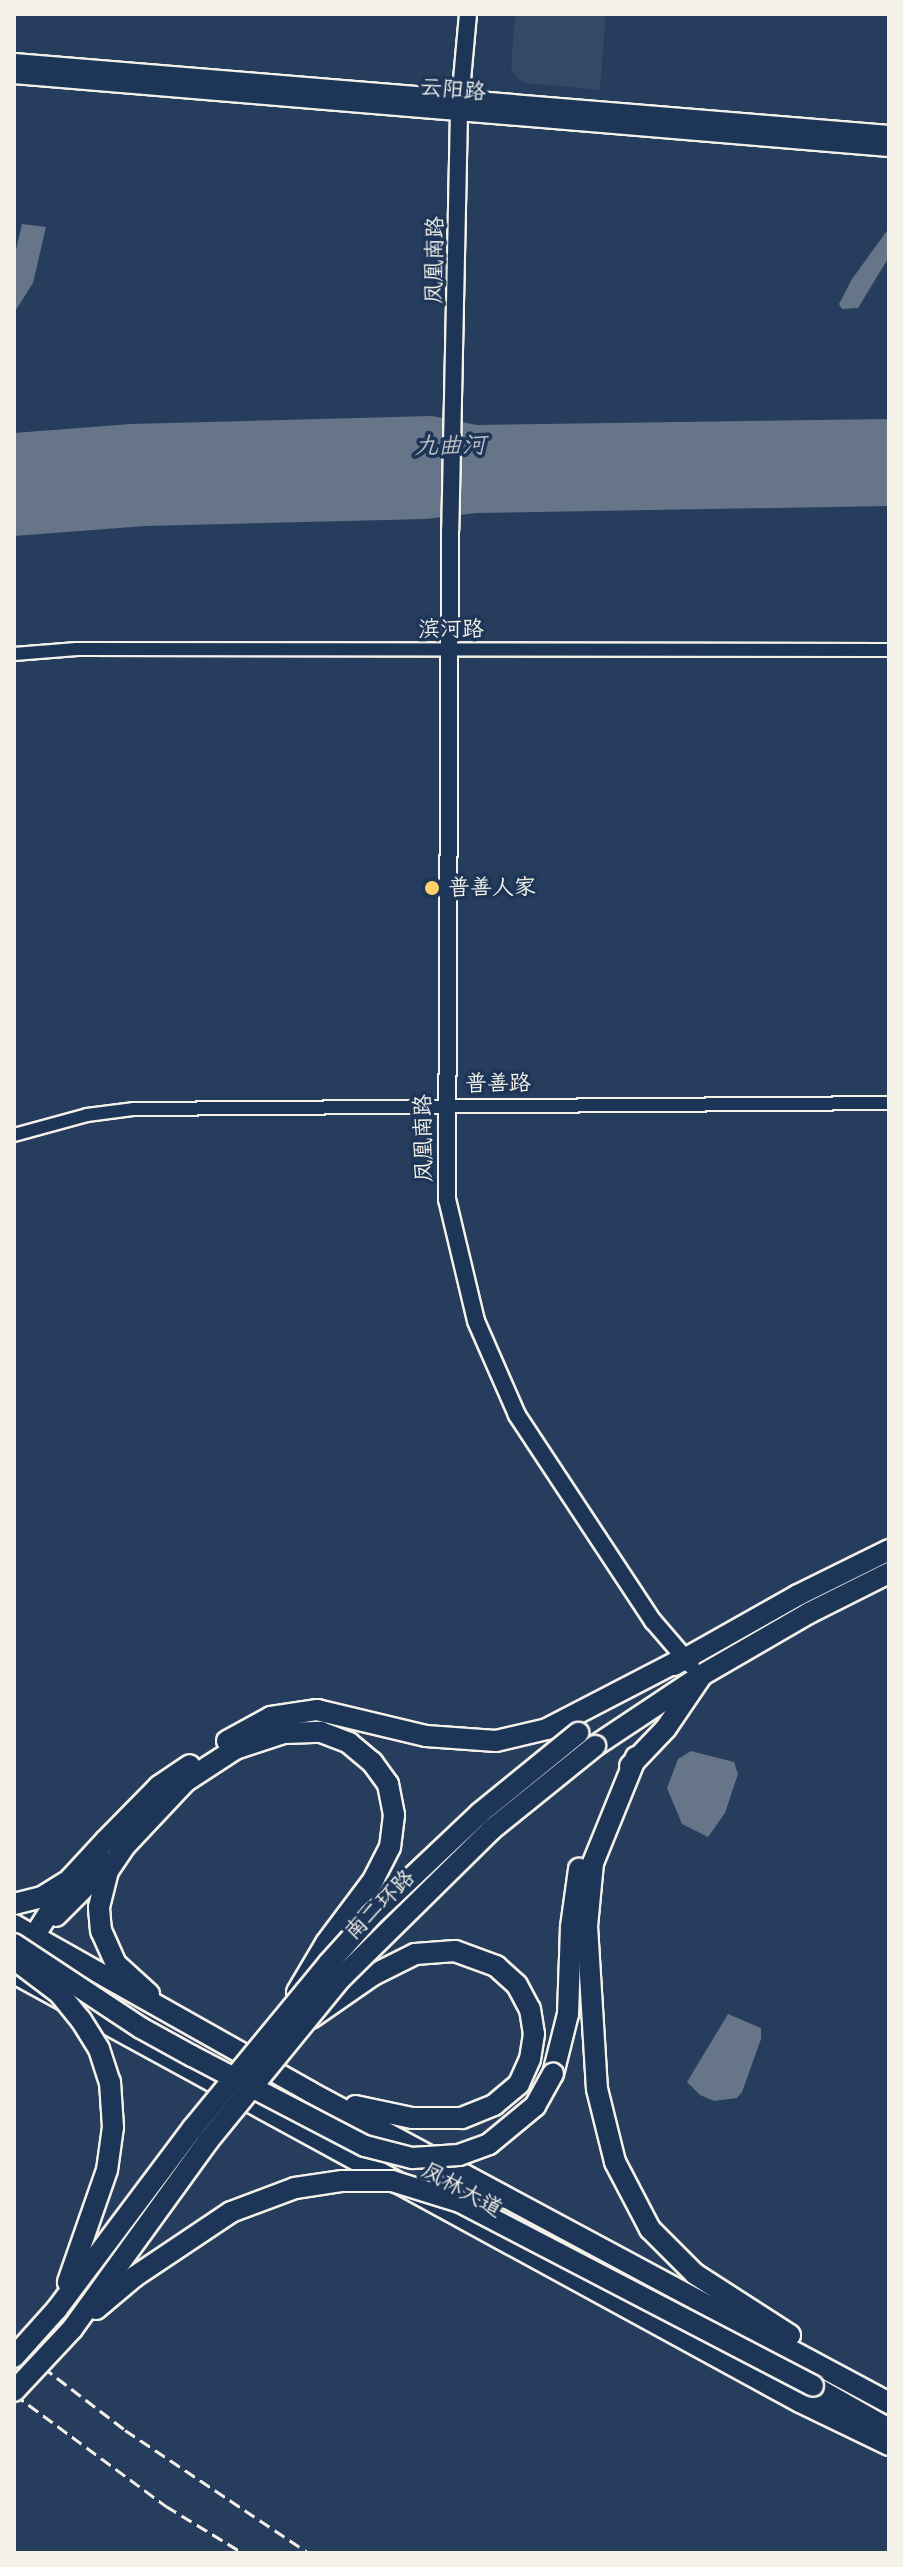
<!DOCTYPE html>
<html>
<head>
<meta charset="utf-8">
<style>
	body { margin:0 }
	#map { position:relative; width:903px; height:2567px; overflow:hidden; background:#263d5d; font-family:"Architects Daughter","LXGW WenKai TC",sans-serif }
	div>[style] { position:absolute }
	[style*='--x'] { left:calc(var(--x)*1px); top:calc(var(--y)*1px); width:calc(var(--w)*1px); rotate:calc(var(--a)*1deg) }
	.built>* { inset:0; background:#334966 }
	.water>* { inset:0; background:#677588 }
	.roads { filter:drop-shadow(2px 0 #f4f1e8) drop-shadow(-2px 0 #f4f1e8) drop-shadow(0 2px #f4f1e8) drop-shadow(0 -2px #f4f1e8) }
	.minor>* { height:12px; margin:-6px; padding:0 6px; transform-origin:6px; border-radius:6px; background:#1d3557 }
	.tertiary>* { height:16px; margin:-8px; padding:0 8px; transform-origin:8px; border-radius:8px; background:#1d3557 }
	.primary>* { height:20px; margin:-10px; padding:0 10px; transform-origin:10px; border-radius:10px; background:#1d3557 }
	.rail>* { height:3px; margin-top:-1.5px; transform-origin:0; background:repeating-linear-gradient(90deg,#f4f1e8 0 12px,transparent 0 18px) }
	.bridges { filter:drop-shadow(2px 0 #f4f1e8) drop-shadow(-2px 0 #f4f1e8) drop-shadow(0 2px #f4f1e8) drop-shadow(0 -2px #f4f1e8) }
	.primary-bridge>* { height:20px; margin:-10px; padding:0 10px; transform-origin:10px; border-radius:10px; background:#1d3557 }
	.dots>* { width:22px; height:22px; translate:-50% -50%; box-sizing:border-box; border:4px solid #1d3557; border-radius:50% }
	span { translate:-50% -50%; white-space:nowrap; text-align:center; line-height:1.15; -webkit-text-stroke:7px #1d3557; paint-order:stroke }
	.street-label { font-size:22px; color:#f4f1e8 }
	.poi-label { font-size:22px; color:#f4f1e8 }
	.left { translate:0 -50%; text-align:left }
	.water-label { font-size:24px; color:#bcbfc2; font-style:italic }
	.frame { position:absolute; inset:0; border:16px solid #f4f1e8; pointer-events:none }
</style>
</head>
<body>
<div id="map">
	<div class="built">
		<i style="clip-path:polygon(515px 14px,606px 14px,600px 90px,525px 83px,516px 77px,511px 67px)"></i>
	</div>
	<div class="water">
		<i style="clip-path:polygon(22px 224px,46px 227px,33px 283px,14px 313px,14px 258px)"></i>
		<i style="clip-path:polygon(889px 228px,889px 257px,858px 308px,842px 309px,839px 304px,852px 279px)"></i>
		<i style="clip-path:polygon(432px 416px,477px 425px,889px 419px,889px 506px,476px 513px,426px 519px,145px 526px,14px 536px,14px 433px,131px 424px)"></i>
		<i style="clip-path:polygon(691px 1751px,734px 1762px,738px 1774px,725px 1813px,708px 1837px,682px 1824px,667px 1788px,678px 1759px)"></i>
		<i style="clip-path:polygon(728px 2014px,761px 2028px,761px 2039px,742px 2092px,737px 2098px,714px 2101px,700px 2095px,687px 2082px)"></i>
	</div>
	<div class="roads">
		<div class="minor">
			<i style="--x:14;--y:654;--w:63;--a:-4.5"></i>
			<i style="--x:77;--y:649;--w:812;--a:0.07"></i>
			<i style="--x:14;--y:1135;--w:76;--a:-15.3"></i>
			<i style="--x:87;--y:1115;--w:46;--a:-7.4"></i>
			<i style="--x:133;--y:1109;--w:756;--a:-0.45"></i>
		</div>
		<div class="tertiary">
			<i style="--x:468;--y:14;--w:98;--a:95.2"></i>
			<i style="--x:459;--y:112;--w:418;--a:91.2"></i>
			<i style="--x:450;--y:530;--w:669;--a:90.26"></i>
			<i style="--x:447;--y:1199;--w:125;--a:76.6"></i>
			<i style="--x:476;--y:1321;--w:103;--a:66.4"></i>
			<i style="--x:517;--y:1415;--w:247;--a:56.6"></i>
			<i style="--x:653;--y:1621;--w:58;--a:49.2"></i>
			<i style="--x:14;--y:62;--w:878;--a:4.7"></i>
			<i style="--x:14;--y:75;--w:878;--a:4.77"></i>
		</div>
		<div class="primary">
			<i style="--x:674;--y:1665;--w:142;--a:-29.4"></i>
			<i style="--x:798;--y:1595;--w:102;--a:-26.3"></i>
			<i style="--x:227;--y:1741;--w:50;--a:-28.6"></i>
			<i style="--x:271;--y:1717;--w:47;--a:-8.7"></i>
			<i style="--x:317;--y:1710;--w:112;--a:13.4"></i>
			<i style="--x:426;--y:1736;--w:70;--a:4.1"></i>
			<i style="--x:496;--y:1741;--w:52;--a:-13.2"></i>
			<i style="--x:547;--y:1729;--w:154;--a:-27.4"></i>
			<i style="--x:595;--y:1746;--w:128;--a:-33.6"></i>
			<i style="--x:702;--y:1675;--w:124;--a:-30.1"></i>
			<i style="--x:809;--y:1613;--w:89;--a:-26.6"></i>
			<i style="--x:636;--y:1757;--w:114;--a:112.1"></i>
			<i style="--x:593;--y:1863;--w:63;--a:95.4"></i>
			<i style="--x:587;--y:1926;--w:163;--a:86.5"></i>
			<i style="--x:597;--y:2089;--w:75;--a:76.1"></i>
			<i style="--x:615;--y:2162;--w:76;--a:62.4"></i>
			<i style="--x:650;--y:2229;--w:64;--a:45"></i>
			<i style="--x:695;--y:2274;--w:113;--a:32.7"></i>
			<i style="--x:630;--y:1766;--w:52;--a:-46.5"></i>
			<i style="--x:666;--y:1728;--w:64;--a:-55.8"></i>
			<i style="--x:14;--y:1904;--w:29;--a:-14"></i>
			<i style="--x:42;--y:1897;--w:28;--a:-32"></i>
			<i style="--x:56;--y:1916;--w:76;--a:-45"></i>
			<i style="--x:14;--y:1925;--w:340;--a:29.4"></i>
			<i style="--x:310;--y:2092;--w:657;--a:28.24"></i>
			<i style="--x:33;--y:1938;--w:70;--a:-57.9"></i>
			<i style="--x:70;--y:1879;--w:53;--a:-47.3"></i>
			<i style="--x:106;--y:1840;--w:76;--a:-45.5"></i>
			<i style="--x:159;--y:1786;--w:37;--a:-34"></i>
			<i style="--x:14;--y:1973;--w:895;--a:28.63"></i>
			<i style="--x:800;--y:2402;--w:99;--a:25.8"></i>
			<i style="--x:149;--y:1994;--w:45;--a:-137.7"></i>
			<i style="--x:116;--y:1964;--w:36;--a:-114"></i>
			<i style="--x:101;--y:1931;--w:24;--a:-95"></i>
			<i style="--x:99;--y:1907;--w:37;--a:-76"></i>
			<i style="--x:108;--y:1871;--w:29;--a:-56"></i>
			<i style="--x:124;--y:1847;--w:91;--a:-46.8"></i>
			<i style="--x:186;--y:1781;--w:59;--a:-33.1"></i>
			<i style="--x:235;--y:1749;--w:52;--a:-18.1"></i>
			<i style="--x:284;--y:1733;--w:37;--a:-2"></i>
			<i style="--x:321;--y:1732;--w:30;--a:21"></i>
			<i style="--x:349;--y:1743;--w:30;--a:40"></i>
			<i style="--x:372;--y:1762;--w:27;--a:54"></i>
			<i style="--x:388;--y:1784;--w:32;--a:79"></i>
			<i style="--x:394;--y:1815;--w:32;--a:97"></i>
			<i style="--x:390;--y:1847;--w:36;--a:117"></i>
			<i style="--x:374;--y:1879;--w:80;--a:126.9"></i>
			<i style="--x:326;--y:1943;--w:57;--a:120.6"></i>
			<i style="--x:311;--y:2018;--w:75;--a:-34.7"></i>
			<i style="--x:373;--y:1975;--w:47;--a:-26.6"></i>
			<i style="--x:415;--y:1954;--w:40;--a:-4.3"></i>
			<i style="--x:455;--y:1951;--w:44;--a:20.1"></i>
			<i style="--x:496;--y:1966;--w:28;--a:42"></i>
			<i style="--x:517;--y:1985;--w:27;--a:62"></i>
			<i style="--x:530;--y:2009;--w:25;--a:81"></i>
			<i style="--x:534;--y:2034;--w:25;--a:99"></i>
			<i style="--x:530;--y:2059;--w:27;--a:114"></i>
			<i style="--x:519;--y:2084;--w:33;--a:140"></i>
			<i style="--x:494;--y:2105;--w:35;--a:158"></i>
			<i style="--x:462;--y:2118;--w:50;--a:180"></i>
			<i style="--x:412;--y:2118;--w:58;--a:-168.1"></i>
			<i style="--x:553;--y:2074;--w:62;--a:-76"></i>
			<i style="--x:568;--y:2014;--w:87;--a:-88"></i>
			<i style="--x:571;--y:1927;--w:59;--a:-82.1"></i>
			<i style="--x:813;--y:2386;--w:87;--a:29.5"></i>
		</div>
	</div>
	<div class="rail">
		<i style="--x:14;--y:2345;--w:140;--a:37.4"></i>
		<i style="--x:125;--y:2430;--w:221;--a:33.8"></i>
		<i style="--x:14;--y:2394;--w:189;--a:36.4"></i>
		<i style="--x:166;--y:2506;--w:90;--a:31.4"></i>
	</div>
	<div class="bridges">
		<div class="primary-bridge">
			<i style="--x:14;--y:1944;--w:152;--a:33.5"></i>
			<i style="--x:141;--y:2028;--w:58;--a:28.8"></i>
			<i style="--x:192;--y:2056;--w:195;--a:27.5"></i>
			<i style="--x:365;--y:2146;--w:49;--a:14.3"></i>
			<i style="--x:412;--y:2158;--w:47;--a:-3.7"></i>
			<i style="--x:459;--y:2155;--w:32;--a:-20"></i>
			<i style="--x:489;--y:2144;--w:60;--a:-39.6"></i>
			<i style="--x:535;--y:2106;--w:37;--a:-61"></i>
			<i style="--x:14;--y:1959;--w:56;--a:37.1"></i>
			<i style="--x:59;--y:1993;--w:35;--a:51"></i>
			<i style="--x:81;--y:2020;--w:34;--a:58"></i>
			<i style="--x:99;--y:2049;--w:35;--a:72"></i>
			<i style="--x:110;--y:2082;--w:45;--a:86.2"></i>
			<i style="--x:113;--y:2127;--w:43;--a:97.9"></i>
			<i style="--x:107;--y:2170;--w:119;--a:109.2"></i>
			<i style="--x:96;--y:2309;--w:50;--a:-40.1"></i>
			<i style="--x:134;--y:2277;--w:117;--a:-33.8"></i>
			<i style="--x:231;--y:2212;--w:68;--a:-20.6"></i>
			<i style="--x:295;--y:2188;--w:48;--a:-8.5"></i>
			<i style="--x:342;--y:2181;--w:50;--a:0"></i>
			<i style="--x:392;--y:2181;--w:71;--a:17.2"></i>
			<i style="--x:460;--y:2202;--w:398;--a:27.5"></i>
			<i style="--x:14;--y:2357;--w:64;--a:-48.1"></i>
			<i style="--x:57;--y:2309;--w:226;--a:-53.1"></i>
			<i style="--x:193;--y:2128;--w:212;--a:-50.5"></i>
			<i style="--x:328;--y:1964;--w:64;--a:-48.1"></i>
			<i style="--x:371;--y:1916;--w:150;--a:-43.4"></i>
			<i style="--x:480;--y:1813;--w:127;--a:-39.2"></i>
			<i style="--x:14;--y:2391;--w:85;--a:-46.9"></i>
			<i style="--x:72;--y:2329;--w:232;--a:-54.1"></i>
			<i style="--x:208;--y:2141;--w:210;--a:-50.8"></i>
			<i style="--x:341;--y:1978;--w:211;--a:-44.6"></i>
			<i style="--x:491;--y:1830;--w:134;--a:-38.9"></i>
		</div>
	</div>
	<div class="dots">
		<i style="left:432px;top:888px;background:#ffd166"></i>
	</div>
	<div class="street-label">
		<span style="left:453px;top:90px;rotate:5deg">云阳路</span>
		<span style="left:435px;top:260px;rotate:-89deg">凤凰南路</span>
		<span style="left:451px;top:630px">滨河路</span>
		<span style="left:498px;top:1084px">普善路</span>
		<span style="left:424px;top:1138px;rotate:-91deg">凤凰南路</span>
		<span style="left:380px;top:1905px;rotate:-45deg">南二环路</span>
		<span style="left:462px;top:2190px;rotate:29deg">凤林大道</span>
	</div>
	<div class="poi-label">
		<span class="left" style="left:448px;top:888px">普善人家</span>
	</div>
	<div class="water-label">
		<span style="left:450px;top:447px;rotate:-1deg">九曲河</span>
	</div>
	<div class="frame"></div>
</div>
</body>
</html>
